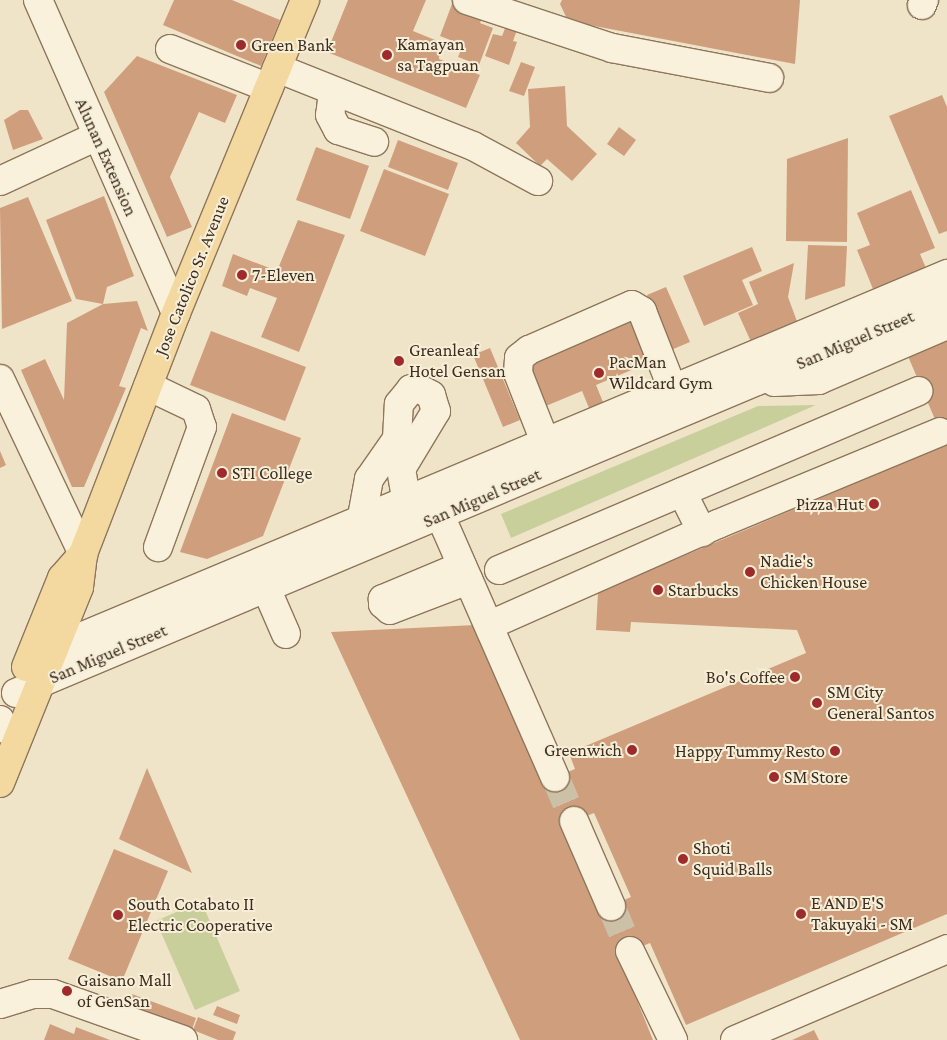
<!DOCTYPE html>
<html>
<head>
<meta charset="utf-8">
<style>
	body { margin:0 }
	#map { position:relative; width:947px; height:1040px; overflow:hidden; background:#f0e4c8; font-family:"Crimson Pro",serif }
	div>[style] { position:absolute }
	[style*='--x'] { left:calc(var(--x)*1px); top:calc(var(--y)*1px); width:calc(var(--w)*1px); rotate:calc(var(--a)*1deg) }
	.green>* { inset:0; background:#c9cf9b }
	.building>* { inset:0; background:#cf9f7d }
	.minor-tunnel>* { height:28px; margin-top:-14px; transform-origin:0; background:repeating-linear-gradient(90deg,#ccc0a6 0 28px,transparent 0 42px) }
	.roads { filter:drop-shadow(1px 0 #8d765c) drop-shadow(-1px 0 #8d765c) drop-shadow(0 1px #8d765c) drop-shadow(0 -1px #8d765c) }
	.minor>* { height:28px; margin:-14px; padding:0 14px; transform-origin:14px; border-radius:14px; background:#faf1dc }
	.major>* { height:28px; margin:-14px; padding:0 14px; transform-origin:14px; border-radius:14px; background:#f3d9a0 }
	.dots>* { width:14px; height:14px; translate:-50% -50%; box-sizing:border-box; border:2px solid #f7eed8; border-radius:50% }
	span { translate:-50% -50%; white-space:nowrap; text-align:center; line-height:1.15; -webkit-text-stroke:4px #f7eed8; paint-order:stroke }
	.poi-label { font-size:18px; color:#3d2e20 }
	.left { translate:0 -50%; text-align:left }
	.right { translate:-100% -50%; text-align:right }
	.street-label { font-size:18px; color:#3d2e20 }
</style>
</head>
<body>
<div id="map">
	<div class="green">
		<i style="clip-path:polygon(816px 405px,511px 538px,501px 514px,758px 406px)"></i>
		<i style="clip-path:polygon(201px 901px,240px 991px,195px 1010px,156px 921px)"></i>
	</div>
	<div class="building">
		<i style="clip-path:polygon(174px 0,232px 0,280px 20px,261px 66px,163px 25px)"></i>
		<i style="clip-path:polygon(348px 0,426px 0,413px 31px,440px 42px,439px 59px,480px 75px,466px 108px,327px 52px)"></i>
		<i style="clip-path:polygon(562px 0,800px 0,795px 64px,568px 21px,560px 4px)"></i>
		<i style="clip-path:polygon(452px 4px,483px 16px,480px 23px,493px 28px,479px 65px,458px 57px,463px 45px,440px 36px)"></i>
		<i style="clip-path:polygon(506px 26px,517px 30px,513px 41px,517px 42px,509px 65px,485px 56px,493px 34px,502px 36px)"></i>
		<i style="clip-path:polygon(137px 56px,237px 95px,225px 123px,199px 112px,170px 177px,192px 227px,167px 237px,104px 92px)"></i>
		<i style="clip-path:polygon(521px 62px,535px 67px,524px 96px,509px 91px)"></i>
		<i style="clip-path:polygon(565px 86px,567px 126px,597px 154px,572px 181px,547px 159px,540px 166px,516px 143px,530px 127px,528px 89px)"></i>
		<i style="clip-path:polygon(942px 95px,947px 107px,947px 231px,939px 234px,889px 116px)"></i>
		<i style="clip-path:polygon(20px 110px,28px 110px,43px 139px,13px 150px,4px 120px)"></i>
		<i style="clip-path:polygon(619px 127px,636px 140px,624px 156px,607px 144px)"></i>
		<i style="clip-path:polygon(848px 138px,847px 242px,786px 241px,787px 159px)"></i>
		<i style="clip-path:polygon(398px 140px,458px 163px,448px 190px,388px 167px)"></i>
		<i style="clip-path:polygon(316px 147px,369px 166px,350px 219px,296px 200px)"></i>
		<i style="clip-path:polygon(384px 169px,449px 194px,425px 256px,360px 231px)"></i>
		<i style="clip-path:polygon(911px 190px,935px 248px,920px 254px,926px 268px,873px 289px,857px 250px,870px 245px,857px 213px)"></i>
		<i style="clip-path:polygon(104px 196px,134px 276px,107px 287px,103px 304px,137px 301px,148px 331px,141px 328px,119px 386px,126px 388px,84px 487px,72px 487px,21px 370px,45px 359px,64px 400px,67px 323px,103px 304px,76px 299px,46px 220px)"></i>
		<i style="clip-path:polygon(28px 197px,72px 301px,2px 329px,0 208px)"></i>
		<i style="clip-path:polygon(298px 220px,345px 235px,299px 352px,261px 337px,277px 298px,250px 288px,247px 296px,222px 286px,233px 254px,277px 271px)"></i>
		<i style="clip-path:polygon(808px 245px,847px 246px,845px 286px,805px 300px)"></i>
		<i style="clip-path:polygon(752px 247px,762px 271px,742px 280px,753px 305px,704px 326px,683px 276px)"></i>
		<i style="clip-path:polygon(794px 263px,788px 297px,798px 324px,752px 344px,738px 313px,758px 304px,749px 282px)"></i>
		<i style="clip-path:polygon(666px 287px,690px 342px,671px 350px,647px 295px)"></i>
		<i style="clip-path:polygon(630px 319px,648px 363px,596px 385px,603px 402px,589px 408px,582px 391px,541px 408px,522px 364px)"></i>
		<i style="clip-path:polygon(211px 331px,306px 367px,285px 421px,190px 385px)"></i>
		<i style="clip-path:polygon(evenodd,947px 337px,947px 914px,686px 1025px,650px 943px,619px 956px,653px 1040px,520px 1040px,331px 632px,475px 625px,543px 782px,575px 769px,569px 753px,806px 653px,797px 630px,631px 622px,630px 632px,596px 630px,598px 592px,946px 445px,907px 354px,947px 337px,594px 813px,631px 897px,599px 911px,562px 826px,594px 813px)"></i>
		<i style="clip-path:polygon(490px 348px,520px 420px,503px 427px,473px 355px)"></i>
		<i style="clip-path:polygon(232px 413px,301px 438px,263px 536px,207px 559px,180px 552px)"></i>
		<i style="clip-path:polygon(0 451px,6px 465px,0 468px)"></i>
		<i style="clip-path:polygon(147px 768px,192px 873px,119px 839px)"></i>
		<i style="clip-path:polygon(114px 849px,168px 871px,122px 981px,68px 959px)"></i>
		<i style="clip-path:polygon(132px 994px,196px 1018px,190px 1035px,125px 1011px)"></i>
		<i style="clip-path:polygon(217px 1006px,240px 1015px,237px 1024px,213px 1015px)"></i>
		<i style="clip-path:polygon(198px 1017px,236px 1032px,233px 1040px,218px 1040px,193px 1030px)"></i>
		<i style="clip-path:polygon(50px 1024px,74px 1034px,76px 1027px,110px 1040px,44px 1040px)"></i>
		<i style="clip-path:polygon(814px 1030px,819px 1040px,792px 1040px)"></i>
	</div>
	<div class="minor-tunnel">
		<i style="--x:555;--y:777;--w:48;--a:66.6"></i>
		<i style="--x:611;--y:906;--w:49;--a:67.1"></i>
	</div>
	<div class="roads">
		<div class="minor">
			<i style="--x:38;--y:0;--w:342;--a:66.2"></i>
			<i style="--x:467;--y:0;--w:153;--a:18.3"></i>
			<i style="--x:612;--y:48;--w:160;--a:10.8"></i>
			<i style="--x:922;--y:5;--w:5;--a:-68"></i>
			<i style="--x:170;--y:49;--w:106;--a:21.5"></i>
			<i style="--x:277;--y:68;--w:211;--a:21.7"></i>
			<i style="--x:473;--y:146;--w:74;--a:28.3"></i>
			<i style="--x:333;--y:92;--w:23;--a:97"></i>
			<i style="--x:330;--y:115;--w:17;--a:62"></i>
			<i style="--x:338;--y:130;--w:38;--a:18"></i>
			<i style="--x:0;--y:181;--w:107;--a:-24.9"></i>
			<i style="--x:0;--y:379;--w:194;--a:64.6"></i>
			<i style="--x:774;--y:382;--w:45;--a:-2.5"></i>
			<i style="--x:819;--y:380;--w:139;--a:-23.3"></i>
			<i style="--x:148;--y:386;--w:53;--a:25.6"></i>
			<i style="--x:196;--y:409;--w:19;--a:72"></i>
			<i style="--x:202;--y:427;--w:128;--a:110.1"></i>
			<i style="--x:546;--y:444;--w:76;--a:-111.5"></i>
			<i style="--x:518;--y:373;--w:15;--a:-86"></i>
			<i style="--x:519;--y:358;--w:13;--a:-39"></i>
			<i style="--x:529;--y:350;--w:112;--a:-23.6"></i>
			<i style="--x:632;--y:305;--w:12;--a:31"></i>
			<i style="--x:642;--y:311;--w:85;--a:68.6"></i>
			<i style="--x:682;--y:492;--w:45;--a:63.4"></i>
			<i style="--x:432;--y:497;--w:306;--a:66.3"></i>
			<i style="--x:361;--y:522;--w:44;--a:-79.5"></i>
			<i style="--x:369;--y:479;--w:49;--a:-55"></i>
			<i style="--x:397;--y:439;--w:35;--a:-87"></i>
			<i style="--x:399;--y:404;--w:19;--a:-51"></i>
			<i style="--x:411;--y:389;--w:7;--a:-8"></i>
			<i style="--x:418;--y:388;--w:15;--a:28"></i>
			<i style="--x:431;--y:395;--w:17;--a:73"></i>
			<i style="--x:436;--y:411;--w:68;--a:121.1"></i>
			<i style="--x:401;--y:469;--w:35;--a:80"></i>
			<i style="--x:462;--y:566;--w:86;--a:157.3"></i>
			<i style="--x:383;--y:599;--w:5;--a:90"></i>
			<i style="--x:383;--y:604;--w:9;--a:41"></i>
			<i style="--x:390;--y:610;--w:84;--a:-21"></i>
			<i style="--x:499;--y:570;--w:456;--a:-23.1"></i>
			<i style="--x:266;--y:588;--w:50;--a:66.5"></i>
			<i style="--x:490;--y:625;--w:249;--a:-23.9"></i>
			<i style="--x:718;--y:524;--w:240;--a:-22.5"></i>
			<i style="--x:38;--y:655;--w:986;--a:-22.74"></i>
			<i style="--x:16;--y:693;--w:1010;--a:-22.83"></i>
			<i style="--x:0;--y:720;--w:9;--a:69"></i>
			<i style="--x:574;--y:821;--w:93;--a:66.5"></i>
			<i style="--x:630;--y:951;--w:99;--a:64.2"></i>
			<i style="--x:0;--y:1004;--w:34;--a:-17"></i>
			<i style="--x:33;--y:994;--w:20;--a:0"></i>
			<i style="--x:53;--y:994;--w:138;--a:19.5"></i>
			<i style="--x:735;--y:1040;--w:231;--a:-23.2"></i>
		</div>
		<div class="major">
			<i style="--x:26;--y:667;--w:96;--a:-68"></i>
			<i style="--x:62;--y:578;--w:32;--a:-49"></i>
			<i style="--x:0;--y:783;--w:211;--a:-68"></i>
			<i style="--x:79;--y:587;--w:33;--a:-83"></i>
			<i style="--x:83;--y:554;--w:258;--a:-68.9"></i>
			<i style="--x:176;--y:313;--w:339;--a:-67.6"></i>
		</div>
	</div>
	<div class="dots">
		<i style="left:241px;top:45px;background:#9e2a2b"></i>
		<i style="left:387px;top:55px;background:#9e2a2b"></i>
		<i style="left:242px;top:275px;background:#9e2a2b"></i>
		<i style="left:399px;top:361px;background:#9e2a2b"></i>
		<i style="left:599px;top:373px;background:#9e2a2b"></i>
		<i style="left:222px;top:473px;background:#9e2a2b"></i>
		<i style="left:874px;top:504px;background:#9e2a2b"></i>
		<i style="left:750px;top:572px;background:#9e2a2b"></i>
		<i style="left:658px;top:590px;background:#9e2a2b"></i>
		<i style="left:795px;top:677px;background:#9e2a2b"></i>
		<i style="left:817px;top:703px;background:#9e2a2b"></i>
		<i style="left:632px;top:750px;background:#9e2a2b"></i>
		<i style="left:835px;top:751px;background:#9e2a2b"></i>
		<i style="left:774px;top:777px;background:#9e2a2b"></i>
		<i style="left:683px;top:859px;background:#9e2a2b"></i>
		<i style="left:801px;top:914px;background:#9e2a2b"></i>
		<i style="left:118px;top:915px;background:#9e2a2b"></i>
		<i style="left:67px;top:991px;background:#9e2a2b"></i>
	</div>
	<div class="poi-label">
		<span class="left" style="left:251px;top:45px">Green Bank</span>
		<span class="left" style="left:397px;top:55px">Kamayan<br>sa Tagpuan</span>
		<span class="left" style="left:252px;top:275px">7-Eleven</span>
		<span class="left" style="left:409px;top:361px">Greanleaf<br>Hotel Gensan</span>
		<span class="left" style="left:609px;top:373px">PacMan<br>Wildcard Gym</span>
		<span class="left" style="left:232px;top:473px">STI College</span>
		<span class="right" style="left:864px;top:504px">Pizza Hut</span>
		<span class="left" style="left:760px;top:572px">Nadie's<br>Chicken House</span>
		<span class="left" style="left:668px;top:590px">Starbucks</span>
		<span class="right" style="left:785px;top:677px">Bo's Coffee</span>
		<span class="left" style="left:827px;top:703px">SM City<br>General Santos</span>
		<span class="right" style="left:622px;top:750px">Greenwich</span>
		<span class="right" style="left:825px;top:751px">Happy Tummy Resto</span>
		<span class="left" style="left:784px;top:777px">SM Store</span>
		<span class="left" style="left:693px;top:859px">Shoti<br>Squid Balls</span>
		<span class="left" style="left:811px;top:914px">E AND E'S<br>Takuyaki - SM</span>
		<span class="left" style="left:128px;top:915px">South Cotabato II<br>Electric Cooperative</span>
		<span class="left" style="left:77px;top:991px">Gaisano Mall<br>of GenSan</span>
	</div>
	<div class="street-label">
		<span style="left:106px;top:157px;rotate:66deg">Alunan Extension</span>
		<span style="left:192px;top:276px;rotate:-68deg">Jose Catolico Sr. Avenue</span>
		<span style="left:855px;top:340px;rotate:-23deg">San Miguel Street</span>
		<span style="left:482px;top:498px;rotate:-23deg">San Miguel Street</span>
		<span style="left:108px;top:654px;rotate:-23deg">San Miguel Street</span>
	</div>
</div>
</body>
</html>
